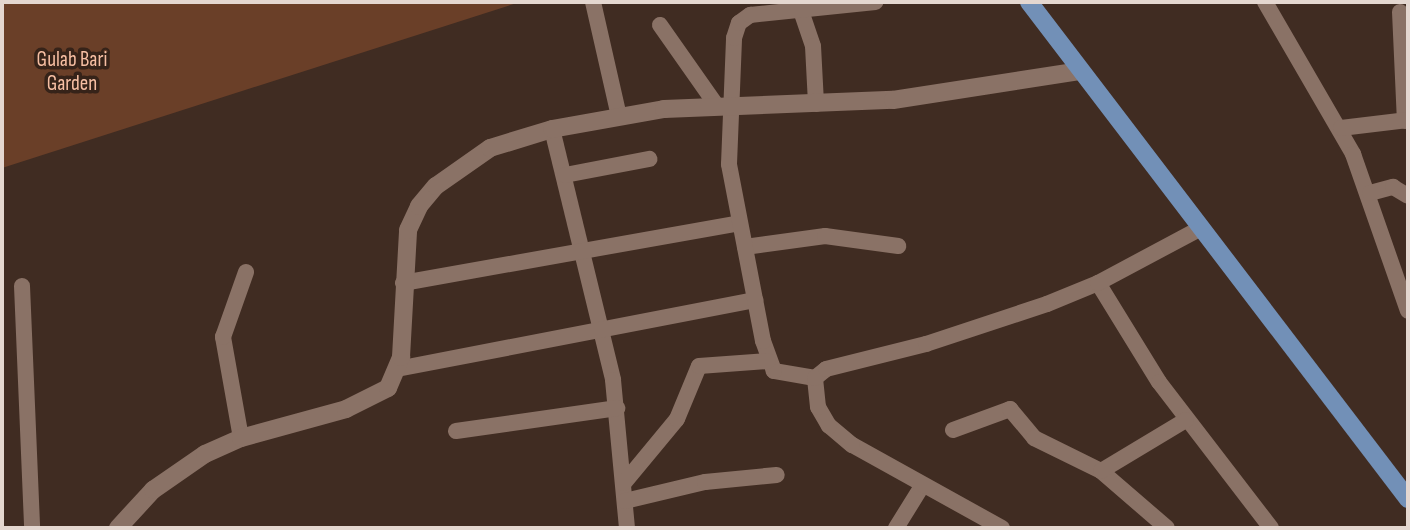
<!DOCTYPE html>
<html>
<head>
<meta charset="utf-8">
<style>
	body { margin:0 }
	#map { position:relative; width:1410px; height:530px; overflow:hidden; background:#402c22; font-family:"Sofia Sans Condensed",sans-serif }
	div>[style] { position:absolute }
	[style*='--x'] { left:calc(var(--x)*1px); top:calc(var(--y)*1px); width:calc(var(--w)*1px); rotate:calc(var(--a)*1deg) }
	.green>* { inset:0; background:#6a3f28 }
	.street>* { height:16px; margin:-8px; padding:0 8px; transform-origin:8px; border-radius:8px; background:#8a7266 }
	.secondary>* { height:18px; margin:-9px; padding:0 9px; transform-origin:9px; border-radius:9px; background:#8a7266 }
	.primary>* { height:18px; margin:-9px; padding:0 9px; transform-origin:9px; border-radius:9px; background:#7290b7 }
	span { translate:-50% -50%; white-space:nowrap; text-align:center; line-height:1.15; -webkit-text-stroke:7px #362319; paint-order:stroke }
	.park-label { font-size:21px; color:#f7bfa3 }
	.frame { position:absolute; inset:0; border:4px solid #e4d7d0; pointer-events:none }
</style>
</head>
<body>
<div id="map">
	<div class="green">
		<i style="clip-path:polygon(2px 2px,520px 2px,2px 168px)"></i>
	</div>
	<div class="street">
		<i style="--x:593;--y:2;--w:117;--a:77.2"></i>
		<i style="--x:798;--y:2;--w:46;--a:71.2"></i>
		<i style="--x:813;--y:46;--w:58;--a:87"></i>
		<i style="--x:1265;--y:2;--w:176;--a:59.9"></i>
		<i style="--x:1353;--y:154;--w:166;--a:70.7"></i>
		<i style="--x:1400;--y:12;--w:109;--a:87.4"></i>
		<i style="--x:660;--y:25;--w:99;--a:54.9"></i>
		<i style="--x:1341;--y:128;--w:67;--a:-6.8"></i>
		<i style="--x:552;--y:129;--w:258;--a:76.3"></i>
		<i style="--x:613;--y:380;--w:149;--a:84.6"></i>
		<i style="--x:565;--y:175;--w:86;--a:-10.8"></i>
		<i style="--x:1370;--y:193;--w:24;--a:-15"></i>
		<i style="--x:1393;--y:187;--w:17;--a:31"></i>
		<i style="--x:745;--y:247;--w:81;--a:-7.8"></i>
		<i style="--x:825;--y:236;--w:74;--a:7.8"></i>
		<i style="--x:403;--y:283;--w:342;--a:-10.1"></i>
		<i style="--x:1098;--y:283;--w:116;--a:58.4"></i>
		<i style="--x:1159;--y:382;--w:184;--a:52.5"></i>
		<i style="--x:22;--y:286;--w:242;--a:87.6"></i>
		<i style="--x:397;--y:369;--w:365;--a:-10.9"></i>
		<i style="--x:815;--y:378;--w:42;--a:-170.3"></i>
		<i style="--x:774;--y:371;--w:32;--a:-110"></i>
		<i style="--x:763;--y:341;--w:180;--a:-100.9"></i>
		<i style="--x:729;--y:164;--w:126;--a:-87.7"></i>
		<i style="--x:734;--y:38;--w:16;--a:-72"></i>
		<i style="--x:739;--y:23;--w:14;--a:-36"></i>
		<i style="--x:750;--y:15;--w:126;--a:-5.9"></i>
		<i style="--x:953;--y:430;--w:61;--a:-20.2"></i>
		<i style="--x:1010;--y:409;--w:38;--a:50"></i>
		<i style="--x:1034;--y:438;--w:75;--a:26.2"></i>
		<i style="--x:1101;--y:471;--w:87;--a:40.8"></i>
		<i style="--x:456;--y:431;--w:163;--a:-8.1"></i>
		<i style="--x:241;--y:438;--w:103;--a:-100.1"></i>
		<i style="--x:223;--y:337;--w:69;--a:-70.5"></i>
		<i style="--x:1101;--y:471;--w:99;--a:-31"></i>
		<i style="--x:624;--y:483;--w:83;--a:-50.4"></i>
		<i style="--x:677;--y:419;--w:57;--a:-67.5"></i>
		<i style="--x:699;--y:366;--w:69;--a:-4.1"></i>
		<i style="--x:625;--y:501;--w:82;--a:-13.4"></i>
		<i style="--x:705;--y:482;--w:72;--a:-5.6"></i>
		<i style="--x:896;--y:528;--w:49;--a:-58.2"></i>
		<i style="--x:1002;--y:528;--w:171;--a:-151"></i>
		<i style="--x:852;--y:445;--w:30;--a:-140"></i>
		<i style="--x:829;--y:426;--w:22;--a:-120"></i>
		<i style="--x:818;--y:407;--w:29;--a:-96"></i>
		<i style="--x:815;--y:378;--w:14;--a:-39"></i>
		<i style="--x:826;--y:369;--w:103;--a:-14"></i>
		<i style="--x:926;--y:344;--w:127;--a:-18.3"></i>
		<i style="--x:1047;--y:304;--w:55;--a:-22.4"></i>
		<i style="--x:1098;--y:283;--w:115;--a:-28.1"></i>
	</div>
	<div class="secondary">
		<i style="--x:118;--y:528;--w:52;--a:-47.4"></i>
		<i style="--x:153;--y:490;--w:63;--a:-34.7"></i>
		<i style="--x:205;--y:454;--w:39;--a:-24"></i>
		<i style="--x:241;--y:438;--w:109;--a:-15.4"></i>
		<i style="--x:346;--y:409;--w:47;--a:-26.6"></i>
		<i style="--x:388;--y:388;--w:34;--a:-67"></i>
		<i style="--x:401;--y:357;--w:127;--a:-86.8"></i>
		<i style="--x:408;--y:230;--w:26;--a:-65"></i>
		<i style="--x:419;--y:206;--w:26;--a:-50"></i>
		<i style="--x:436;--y:186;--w:66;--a:-35.1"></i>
		<i style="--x:490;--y:148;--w:65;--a:-17"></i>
		<i style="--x:552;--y:129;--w:114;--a:-10.1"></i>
		<i style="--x:664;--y:109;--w:229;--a:-2.3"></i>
		<i style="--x:893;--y:100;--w:190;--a:-8.8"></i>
	</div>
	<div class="primary">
		<i style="--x:1029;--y:2;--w:625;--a:52.67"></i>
	</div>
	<div class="park-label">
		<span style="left:72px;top:72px">Gulab Bari<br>Garden</span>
	</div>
	<div class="frame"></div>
</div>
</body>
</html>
